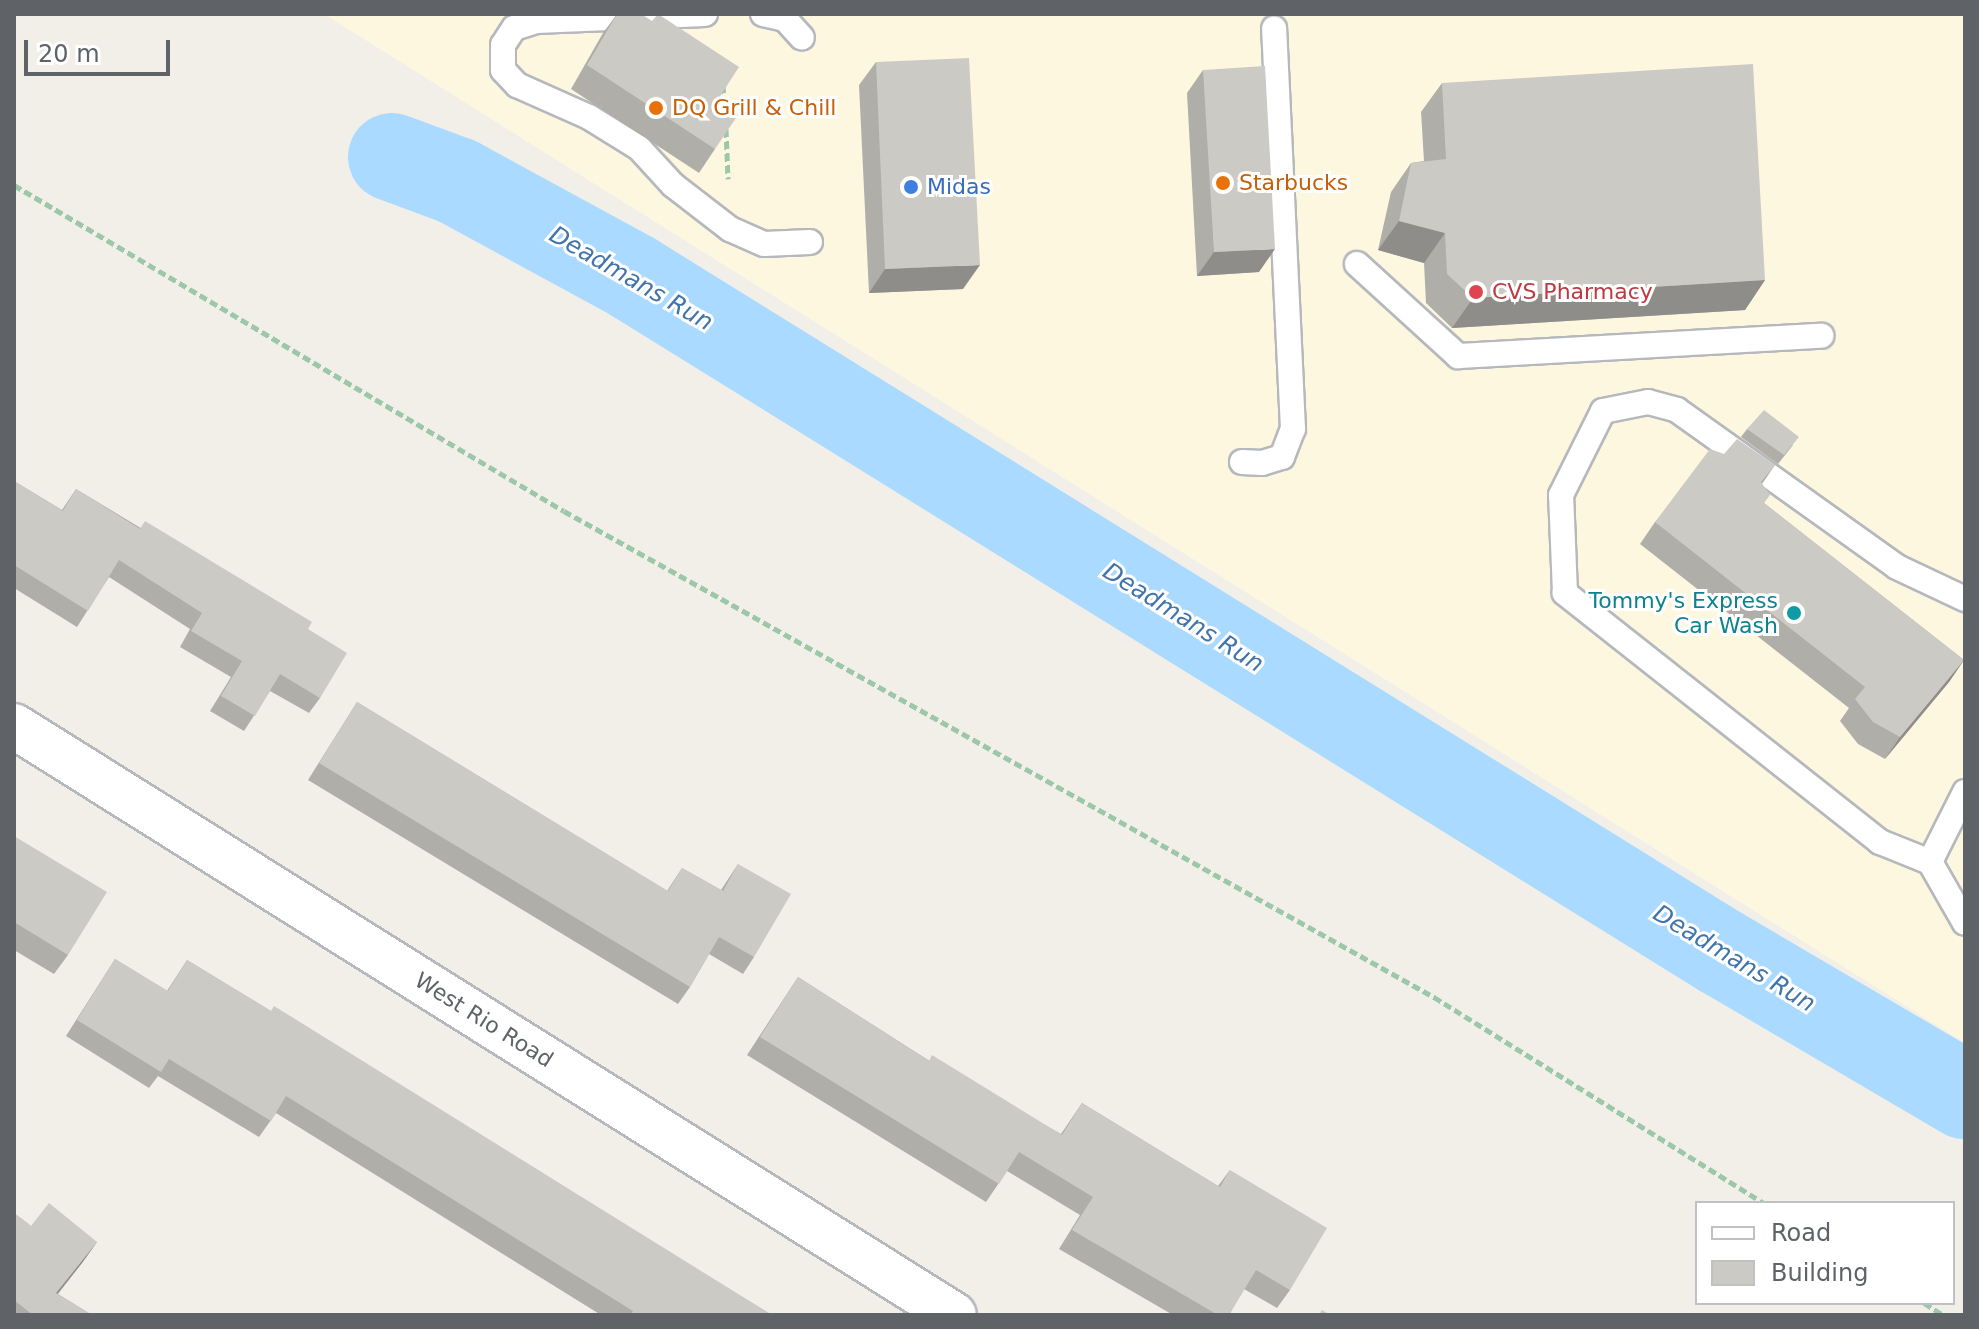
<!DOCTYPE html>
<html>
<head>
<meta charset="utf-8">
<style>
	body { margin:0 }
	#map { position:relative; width:1979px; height:1329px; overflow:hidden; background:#f1efe8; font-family:"DejaVu Sans",sans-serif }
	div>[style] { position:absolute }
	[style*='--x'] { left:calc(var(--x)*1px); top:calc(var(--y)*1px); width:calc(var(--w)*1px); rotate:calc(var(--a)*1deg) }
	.commercial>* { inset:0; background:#fef7e0 }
	.river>* { height:88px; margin:-44px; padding:0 44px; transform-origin:44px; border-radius:44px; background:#aadaff }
	.path>* { height:5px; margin-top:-2.5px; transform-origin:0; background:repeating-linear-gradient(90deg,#9cc7a9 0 8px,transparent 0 12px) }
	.roads { filter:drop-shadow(2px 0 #b5b8bc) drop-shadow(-2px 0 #b5b8bc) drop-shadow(0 2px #b5b8bc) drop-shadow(0 -2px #b5b8bc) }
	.service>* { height:24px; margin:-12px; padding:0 12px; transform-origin:12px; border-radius:12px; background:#fff }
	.minor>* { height:44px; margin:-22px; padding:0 22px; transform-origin:22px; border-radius:22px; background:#fff }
	.wall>* { inset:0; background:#afaea9 }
	.shaded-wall>* { inset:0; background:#8f8d8a }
	.building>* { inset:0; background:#cccac5 }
	.dots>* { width:22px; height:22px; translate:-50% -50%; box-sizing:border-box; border:4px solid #fff; border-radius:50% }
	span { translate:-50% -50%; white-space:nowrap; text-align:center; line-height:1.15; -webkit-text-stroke:6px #fff; paint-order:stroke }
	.food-label { font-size:22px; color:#c56008 }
	.left { translate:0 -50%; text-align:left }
	.shop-label { font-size:22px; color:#366cbe }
	.health-label { font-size:22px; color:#be3a42 }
	.culture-label { font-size:22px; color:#0d838f }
	.right { translate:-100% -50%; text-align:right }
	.street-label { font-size:22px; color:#5f6368 }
	.water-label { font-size:24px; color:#4174aa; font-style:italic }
	.frame { position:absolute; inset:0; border:16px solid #5f6368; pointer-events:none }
	.legend { position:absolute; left:1695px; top:1201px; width:260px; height:104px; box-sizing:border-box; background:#fff; border:2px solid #bfc1c3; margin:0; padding:10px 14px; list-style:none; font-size:24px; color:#5f6368 }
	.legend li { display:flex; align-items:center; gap:16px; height:40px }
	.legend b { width:40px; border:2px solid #bfc1c3 }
	.scale { position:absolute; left:24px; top:40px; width:146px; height:36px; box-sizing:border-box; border:4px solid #5f6368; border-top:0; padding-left:10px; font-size:24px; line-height:28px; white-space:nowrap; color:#5f6368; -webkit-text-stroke:6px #fff; paint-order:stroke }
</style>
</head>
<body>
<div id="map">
	<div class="commercial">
		<i style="clip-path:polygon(324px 14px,1965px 14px,1965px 1043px)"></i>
	</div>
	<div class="river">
		<i style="--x:392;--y:157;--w:69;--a:20.3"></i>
		<i style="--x:457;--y:181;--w:200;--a:28.6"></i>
		<i style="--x:633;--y:277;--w:1280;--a:31.82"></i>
		<i style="--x:1721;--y:952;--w:283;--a:30.4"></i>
	</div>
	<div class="path">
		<i style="--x:723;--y:85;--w:26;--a:86"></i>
		<i style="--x:726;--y:129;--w:50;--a:87.7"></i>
		<i style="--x:14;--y:185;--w:639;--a:30.66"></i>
		<i style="--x:564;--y:511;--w:997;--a:29.19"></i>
		<i style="--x:1434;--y:997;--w:389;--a:32"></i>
		<i style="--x:1924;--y:1303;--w:22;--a:32"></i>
	</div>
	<div class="roads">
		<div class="service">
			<i style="--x:705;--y:14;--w:169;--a:177.6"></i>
			<i style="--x:536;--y:21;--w:23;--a:162"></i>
			<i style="--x:514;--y:28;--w:20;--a:123"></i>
			<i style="--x:503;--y:45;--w:25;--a:90"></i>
			<i style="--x:503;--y:70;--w:21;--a:47"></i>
			<i style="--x:517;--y:85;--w:79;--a:24"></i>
			<i style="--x:589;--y:117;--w:59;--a:31.8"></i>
			<i style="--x:639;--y:148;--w:50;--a:47.4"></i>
			<i style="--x:673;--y:185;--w:72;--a:37.7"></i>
			<i style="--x:730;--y:229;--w:37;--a:24"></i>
			<i style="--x:764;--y:244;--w:46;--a:-2.5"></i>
			<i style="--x:763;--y:14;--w:23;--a:13"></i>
			<i style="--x:785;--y:19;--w:25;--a:48"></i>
			<i style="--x:1357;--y:264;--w:137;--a:42.3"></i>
			<i style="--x:1458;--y:356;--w:364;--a:-3.2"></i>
			<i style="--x:1242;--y:462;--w:20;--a:3"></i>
			<i style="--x:1262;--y:463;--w:21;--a:-17"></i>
			<i style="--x:1282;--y:457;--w:30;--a:-69"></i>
			<i style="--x:1293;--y:429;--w:401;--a:-92.7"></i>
			<i style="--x:1965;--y:792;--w:78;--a:116.6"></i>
			<i style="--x:1930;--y:862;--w:70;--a:60.2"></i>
			<i style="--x:1930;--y:862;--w:54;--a:-158.2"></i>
			<i style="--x:1880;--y:842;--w:402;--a:-141.7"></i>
			<i style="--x:1565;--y:593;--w:98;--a:-92.3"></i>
			<i style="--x:1561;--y:495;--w:94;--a:-63.4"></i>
			<i style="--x:1603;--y:411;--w:46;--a:-11.3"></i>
			<i style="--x:1648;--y:402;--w:30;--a:15"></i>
			<i style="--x:1677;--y:410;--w:270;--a:35.5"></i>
			<i style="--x:1897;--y:567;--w:75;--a:25.2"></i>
		</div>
		<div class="minor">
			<i style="--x:14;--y:726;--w:1109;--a:32.07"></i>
		</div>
	</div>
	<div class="wall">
		<i style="clip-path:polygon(617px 14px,717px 101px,715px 149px,699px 173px,571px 89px,603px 33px)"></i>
		<i style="clip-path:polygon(876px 62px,963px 289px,869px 293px,859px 85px)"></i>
		<i style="clip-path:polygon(1203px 70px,1259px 272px,1197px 276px,1187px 93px)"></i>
		<i style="clip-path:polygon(1442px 83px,1765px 280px,1745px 310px,1452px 328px,1426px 303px,1424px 263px,1378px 250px,1391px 192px,1411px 163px,1424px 161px,1421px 112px)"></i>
		<i style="clip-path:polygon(1747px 429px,1793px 445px,1778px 464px,1741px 437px)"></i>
		<i style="clip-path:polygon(1724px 454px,1775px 465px,1762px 484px,1764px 503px,1964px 660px,1949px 682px,1885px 759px,1858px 744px,1840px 721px,1849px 708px,1640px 544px,1655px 522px)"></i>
		<i style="clip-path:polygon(14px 481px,62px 510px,76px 489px,308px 629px,320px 698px,309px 713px,270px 691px,244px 731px,210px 711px,231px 677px,180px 647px,190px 629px,109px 577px,77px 627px,14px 588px)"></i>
		<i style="clip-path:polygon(357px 702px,667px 891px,682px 868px,721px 890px,738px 864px,754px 957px,743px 974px,709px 954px,690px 987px,678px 1004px,308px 780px)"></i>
		<i style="clip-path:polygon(14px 836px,68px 955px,54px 974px,14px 950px)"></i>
		<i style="clip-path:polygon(115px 959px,167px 991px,187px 960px,772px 1315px,601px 1315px,276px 1113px,259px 1137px,158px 1076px,149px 1088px,66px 1036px)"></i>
		<i style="clip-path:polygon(798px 977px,928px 1060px,1061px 1134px,1082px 1103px,1218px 1186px,1230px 1170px,1290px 1290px,1277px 1308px,1244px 1289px,1229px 1315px,1173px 1315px,1059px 1249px,1080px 1215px,1007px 1171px,986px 1202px,747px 1055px)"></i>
		<i style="clip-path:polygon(14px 1213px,31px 1226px,97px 1242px,82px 1263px,58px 1294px,92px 1315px,14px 1315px)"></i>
	</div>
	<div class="shaded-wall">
		<i style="clip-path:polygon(1399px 221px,1445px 233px,1424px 263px,1378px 250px)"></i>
		<i style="clip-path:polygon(1275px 249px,1259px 272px,1197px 276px,1214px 252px)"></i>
		<i style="clip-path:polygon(980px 265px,963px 289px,869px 293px,885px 269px)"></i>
		<i style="clip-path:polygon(1765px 280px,1745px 310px,1452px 328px,1473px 298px)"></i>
		<i style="clip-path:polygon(1964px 660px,1949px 682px,1885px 759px,1900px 737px)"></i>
		<i style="clip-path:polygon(97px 1242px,82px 1263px,42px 1313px,56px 1293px)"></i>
	</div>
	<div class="building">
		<i style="clip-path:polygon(617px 14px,641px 14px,652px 21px,658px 14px,739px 67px,717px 101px,738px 115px,715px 149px,587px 65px)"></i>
		<i style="clip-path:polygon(969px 58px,980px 265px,885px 269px,876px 62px)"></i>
		<i style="clip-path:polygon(1753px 64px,1765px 280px,1473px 298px,1447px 274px,1445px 233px,1399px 221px,1411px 163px,1446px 159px,1442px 83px)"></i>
		<i style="clip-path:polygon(1265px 66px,1275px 249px,1214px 252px,1203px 70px)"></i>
		<i style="clip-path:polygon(1764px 410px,1799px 437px,1784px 455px,1747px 429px)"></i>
		<i style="clip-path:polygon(1737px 439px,1775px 465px,1761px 482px,1770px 495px,1764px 503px,1964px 660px,1900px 737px,1873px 722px,1855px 699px,1865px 687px,1655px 522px,1710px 449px,1724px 454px)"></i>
		<i style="clip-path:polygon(14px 481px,63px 511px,76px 489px,140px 529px,145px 521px,312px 622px,308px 629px,347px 653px,320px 698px,280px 674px,255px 716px,221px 696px,242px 661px,191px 631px,202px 613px,119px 560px,88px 611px,14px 565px)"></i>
		<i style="clip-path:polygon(357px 702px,668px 891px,682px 868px,723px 891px,738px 864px,791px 894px,754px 957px,719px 937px,690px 987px,319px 763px)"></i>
		<i style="clip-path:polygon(14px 836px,107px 892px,68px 955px,14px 922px)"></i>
		<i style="clip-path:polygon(115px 959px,168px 991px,187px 960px,271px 1011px,274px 1006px,772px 1315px,630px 1315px,633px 1311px,286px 1096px,271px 1121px,169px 1059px,161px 1072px,77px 1020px)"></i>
		<i style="clip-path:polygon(798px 977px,929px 1061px,932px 1055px,1062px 1135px,1082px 1103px,1220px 1187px,1230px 1170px,1327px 1228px,1290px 1290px,1256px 1270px,1229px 1315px,1218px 1315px,1072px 1230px,1093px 1197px,1019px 1152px,999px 1184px,760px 1037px)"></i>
		<i style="clip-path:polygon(49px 1203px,97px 1242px,56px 1293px,92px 1315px,33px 1315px,14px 1300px,14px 1213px,31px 1226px)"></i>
		<i style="clip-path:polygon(1322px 1310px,1330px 1315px,1319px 1315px)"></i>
	</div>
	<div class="dots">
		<i style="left:656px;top:108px;background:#e8710a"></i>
		<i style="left:1223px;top:183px;background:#e8710a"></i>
		<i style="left:911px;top:187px;background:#3f7fe0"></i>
		<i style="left:1476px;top:292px;background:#e0444e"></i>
		<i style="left:1794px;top:613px;background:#0f9aa8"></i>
	</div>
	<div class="food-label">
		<span class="left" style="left:672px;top:108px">DQ Grill &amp; Chill</span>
		<span class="left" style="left:1239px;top:183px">Starbucks</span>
	</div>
	<div class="shop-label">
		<span class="left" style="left:927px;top:187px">Midas</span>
	</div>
	<div class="health-label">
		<span class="left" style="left:1492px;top:292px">CVS Pharmacy</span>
	</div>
	<div class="culture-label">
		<span class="right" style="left:1778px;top:613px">Tommy's Express<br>Car Wash</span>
	</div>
	<div class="street-label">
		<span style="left:484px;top:1020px;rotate:32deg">West Rio Road</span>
	</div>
	<div class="water-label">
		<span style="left:631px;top:279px;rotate:30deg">Deadmans Run</span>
		<span style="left:1183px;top:618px;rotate:32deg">Deadmans Run</span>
		<span style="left:1734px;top:959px;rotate:31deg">Deadmans Run</span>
	</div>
	<div class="frame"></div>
	<ul class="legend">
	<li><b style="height:10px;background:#fff"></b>Road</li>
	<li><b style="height:22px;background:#cccac5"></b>Building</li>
	</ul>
	<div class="scale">20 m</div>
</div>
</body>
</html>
